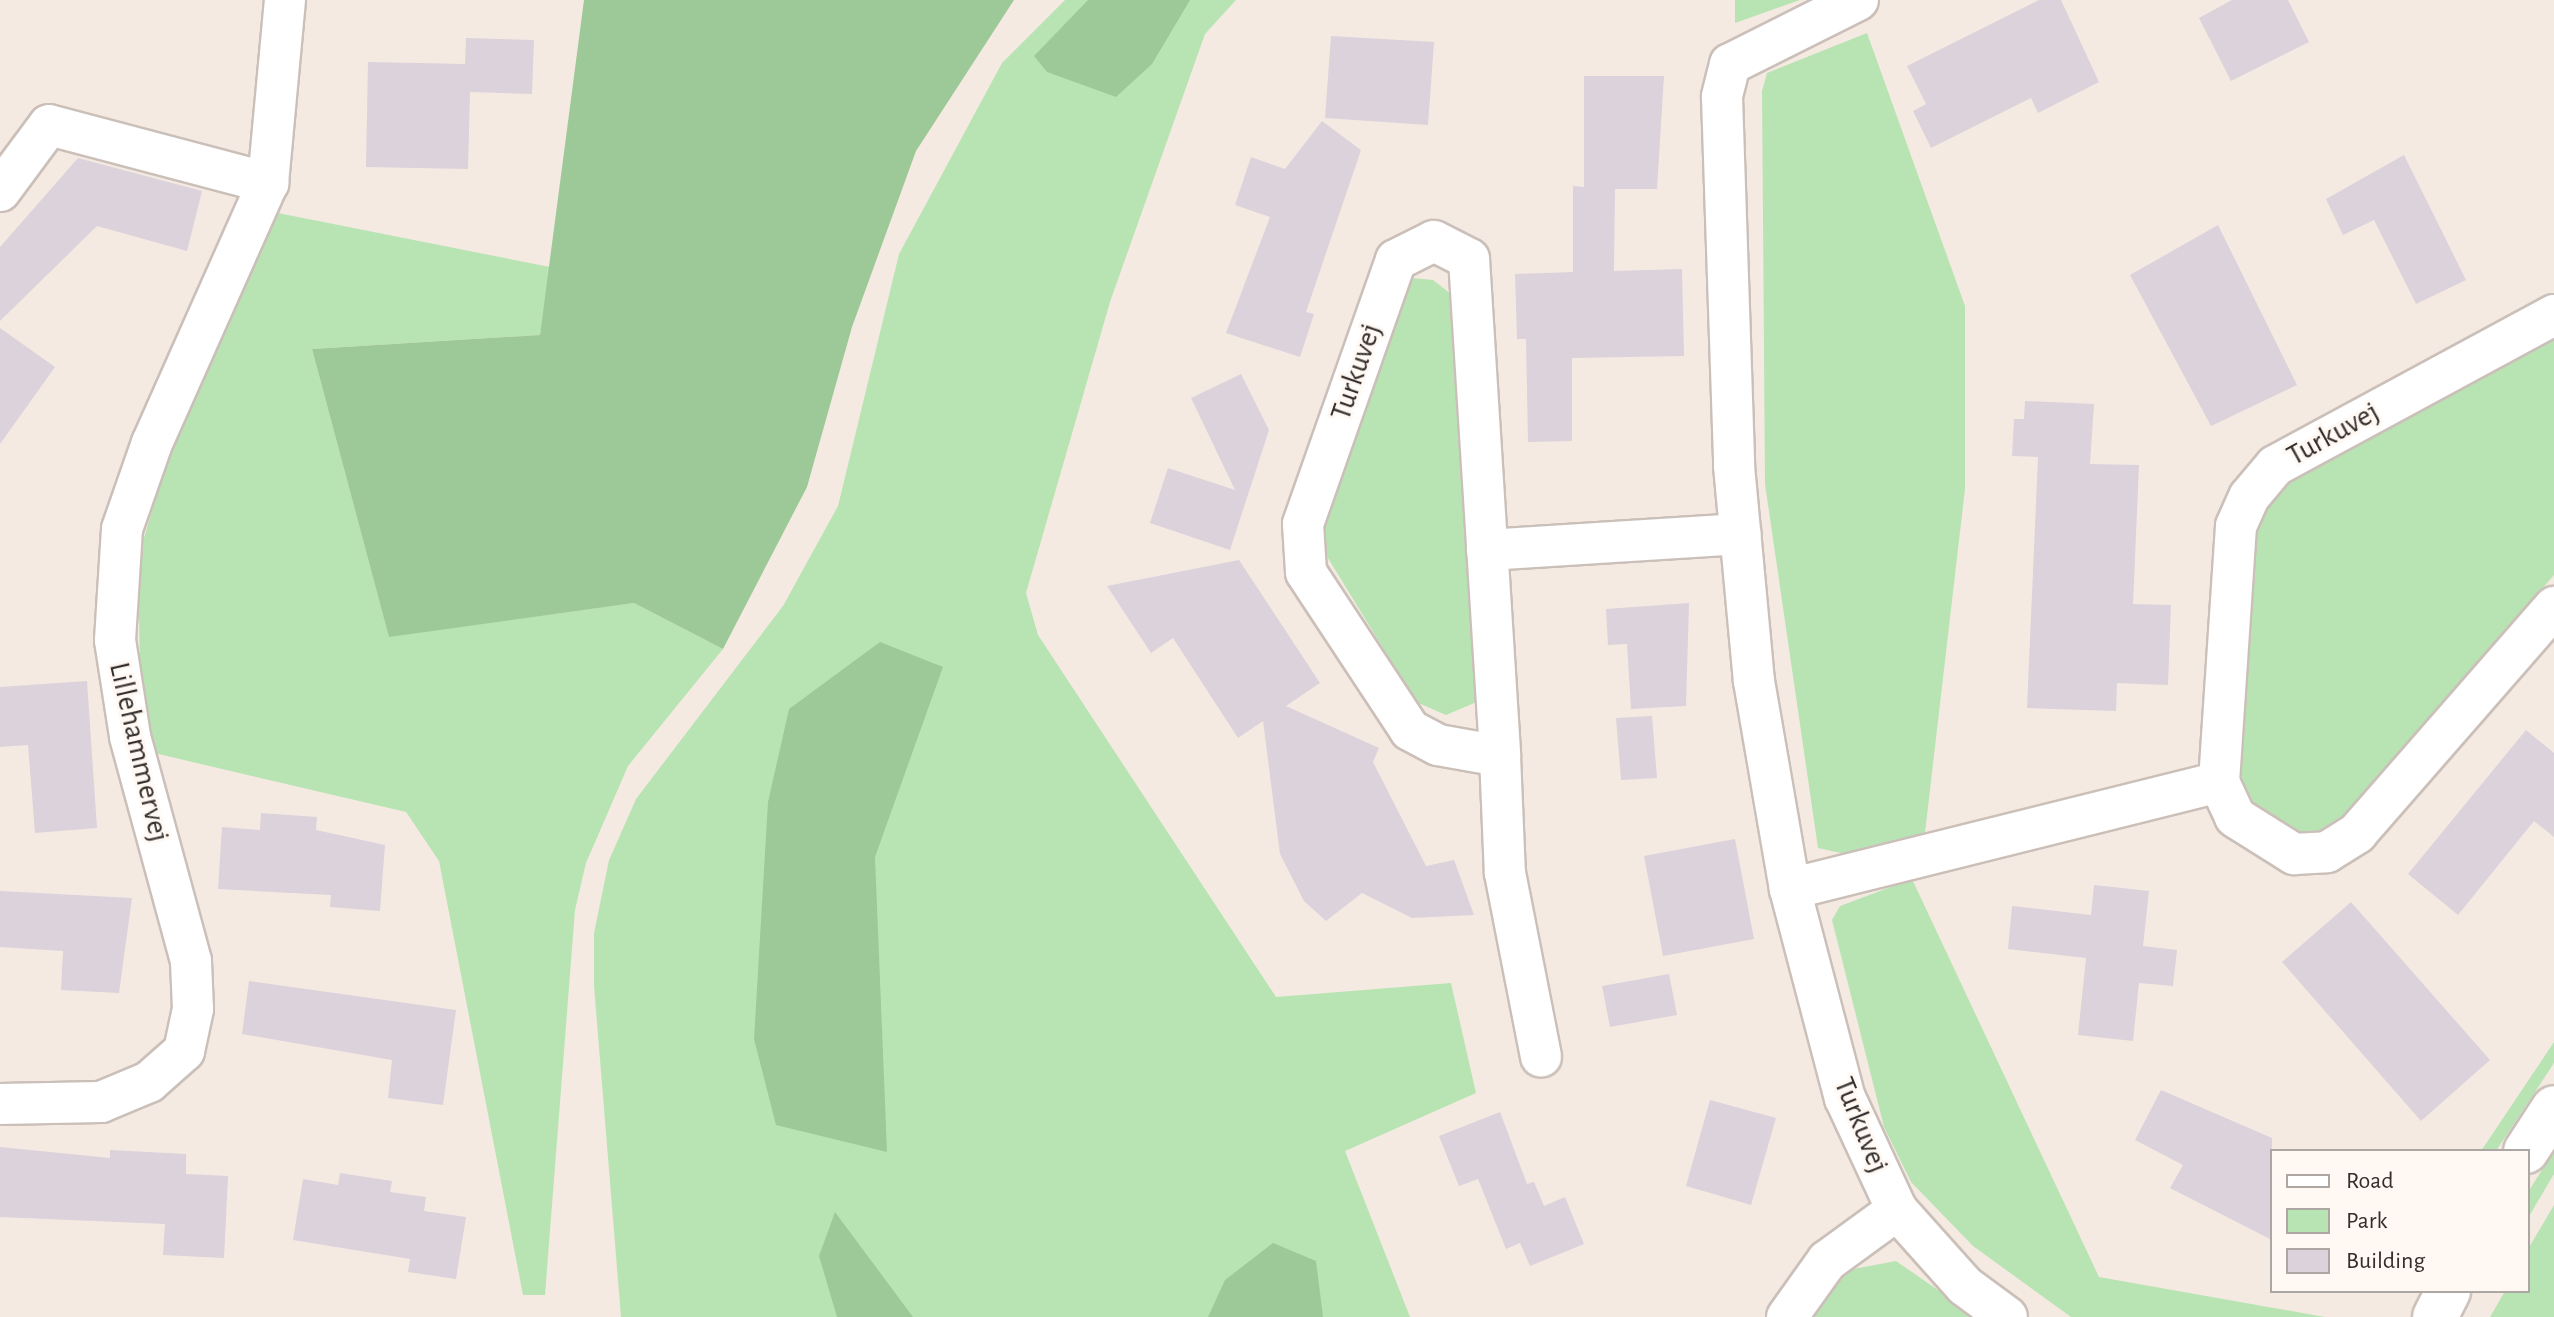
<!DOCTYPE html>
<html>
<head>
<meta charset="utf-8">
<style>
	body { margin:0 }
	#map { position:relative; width:2554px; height:1317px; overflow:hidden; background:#f5eae2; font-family:"Alegreya Sans",sans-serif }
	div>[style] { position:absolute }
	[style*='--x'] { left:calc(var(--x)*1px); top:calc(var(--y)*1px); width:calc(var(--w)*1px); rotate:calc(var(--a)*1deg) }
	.green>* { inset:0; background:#b8e4b3 }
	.forest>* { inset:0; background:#9cc997 }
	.building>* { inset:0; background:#dbd2db }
	.roads { filter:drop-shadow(2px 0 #cbc0b9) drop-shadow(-2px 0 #cbc0b9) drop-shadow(0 2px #cbc0b9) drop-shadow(0 -2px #cbc0b9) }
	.minor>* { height:40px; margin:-20px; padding:0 20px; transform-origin:20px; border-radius:20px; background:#fff }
	.tertiary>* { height:44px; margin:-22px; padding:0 22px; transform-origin:22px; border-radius:22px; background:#fff }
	span { translate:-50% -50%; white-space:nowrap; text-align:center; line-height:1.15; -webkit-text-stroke:6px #fff8f3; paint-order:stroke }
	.street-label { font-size:30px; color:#322e2b }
	.legend { position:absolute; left:2270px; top:1149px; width:260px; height:144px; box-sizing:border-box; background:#fff8f3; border:2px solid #ada7a3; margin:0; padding:10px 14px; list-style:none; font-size:24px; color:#322e2b }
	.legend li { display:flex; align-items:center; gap:16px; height:40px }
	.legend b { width:40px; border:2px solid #ada7a3 }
</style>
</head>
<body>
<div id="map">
	<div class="green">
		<i style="clip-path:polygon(1065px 0,1236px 0,1205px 34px,1110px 302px,1026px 593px,1038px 635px,1276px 997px,1451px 983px,1476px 1093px,1345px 1151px,1410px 1317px,621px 1317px,594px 986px,594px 933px,609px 860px,636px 799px,783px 606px,838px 506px,899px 254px,1002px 63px)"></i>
		<i style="clip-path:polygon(1735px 0,1800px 0,1735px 23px)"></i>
		<i style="clip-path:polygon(1867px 33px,1965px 306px,1965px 489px,1925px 833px,1845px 854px,1818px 848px,1765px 484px,1762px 91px,1767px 73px)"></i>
		<i style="clip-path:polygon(278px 213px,550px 267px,540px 335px,312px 349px,389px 636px,634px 603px,723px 649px,628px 766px,586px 863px,575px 910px,545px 1295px,523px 1295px,439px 861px,406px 812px,154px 753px,140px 674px,138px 558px,172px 443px)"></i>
		<i style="clip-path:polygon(1412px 278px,1433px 280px,1451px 294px,1484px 682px,1479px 701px,1446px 715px,1416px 702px,1323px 550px,1320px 532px,1395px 303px)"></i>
		<i style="clip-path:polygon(2554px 332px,2554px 575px,2342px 821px,2327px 832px,2288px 832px,2245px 801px,2237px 781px,2250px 545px,2259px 520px,2294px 470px)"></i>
		<i style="clip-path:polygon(1912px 879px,2099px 1277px,2325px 1317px,2071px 1317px,1973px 1246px,1911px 1182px,1884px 1127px,1832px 920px,1840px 906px)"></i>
		<i style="clip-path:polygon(2554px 1042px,2554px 1063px,2496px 1151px,2481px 1151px)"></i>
		<i style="clip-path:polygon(2554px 1151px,2554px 1174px,2528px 1218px,2528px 1192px)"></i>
		<i style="clip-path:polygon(2554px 1205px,2554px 1317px,2490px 1317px,2505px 1291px,2528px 1291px,2528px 1249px)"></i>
		<i style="clip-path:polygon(1896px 1261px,1977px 1317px,1809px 1317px,1848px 1270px)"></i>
	</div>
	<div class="forest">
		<i style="clip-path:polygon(584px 0,1014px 0,916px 151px,852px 327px,807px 487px,723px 649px,634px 603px,389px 637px,312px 349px,540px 335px)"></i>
		<i style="clip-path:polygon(1088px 0,1190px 0,1152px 64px,1116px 97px,1047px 72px,1034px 56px)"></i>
		<i style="clip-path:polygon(880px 642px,943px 667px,875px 857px,887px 1152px,776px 1125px,754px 1039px,768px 802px,789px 709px)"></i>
		<i style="clip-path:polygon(835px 1212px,913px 1317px,837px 1317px,819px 1256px)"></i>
		<i style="clip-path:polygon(1273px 1243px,1316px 1261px,1323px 1317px,1208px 1317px,1225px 1280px)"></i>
	</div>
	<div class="building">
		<i style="clip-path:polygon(2039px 0,2061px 0,2099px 82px,2038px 113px,2031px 98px,1931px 148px,1913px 111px,1926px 104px,1907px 66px)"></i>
		<i style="clip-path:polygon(2232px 0,2288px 0,2309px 42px,2231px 81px,2199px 18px)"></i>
		<i style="clip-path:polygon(1331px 36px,1434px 42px,1428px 125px,1325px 118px)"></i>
		<i style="clip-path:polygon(466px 38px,534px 40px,532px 94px,470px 92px,468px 169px,366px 167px,368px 62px,465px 64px)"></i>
		<i style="clip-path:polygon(1584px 76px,1664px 76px,1657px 189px,1615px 189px,1614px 271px,1682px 269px,1684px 356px,1572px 358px,1572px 441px,1528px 442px,1526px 339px,1517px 339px,1515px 274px,1573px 272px,1573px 186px,1584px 187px)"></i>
		<i style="clip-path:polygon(1322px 121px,1361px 150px,1306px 312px,1314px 314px,1300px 357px,1226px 333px,1270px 217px,1235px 205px,1251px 157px,1285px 169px)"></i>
		<i style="clip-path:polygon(2404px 155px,2466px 280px,2416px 304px,2374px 220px,2343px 235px,2326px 199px)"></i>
		<i style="clip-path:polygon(78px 158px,202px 191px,187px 251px,97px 226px,0 321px,0 247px)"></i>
		<i style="clip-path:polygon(2218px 225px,2297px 385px,2211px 426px,2130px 275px)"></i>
		<i style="clip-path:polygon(0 328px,55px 367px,0 444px)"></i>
		<i style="clip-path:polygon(1241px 374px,1269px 430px,1230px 550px,1150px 523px,1168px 468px,1235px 490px,1191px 398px)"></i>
		<i style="clip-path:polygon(2025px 401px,2094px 404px,2090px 464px,2139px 465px,2133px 604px,2171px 605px,2168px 685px,2117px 683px,2116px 711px,2027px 708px,2038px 457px,2012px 456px,2014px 419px,2024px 419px)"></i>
		<i style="clip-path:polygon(1239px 560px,1320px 683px,1286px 706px,1379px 748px,1373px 762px,1426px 866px,1454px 860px,1474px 915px,1412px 918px,1362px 893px,1326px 921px,1304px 901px,1280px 854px,1263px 721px,1238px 738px,1173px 638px,1151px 653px,1107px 586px)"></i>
		<i style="clip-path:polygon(1689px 603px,1686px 706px,1631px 709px,1627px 644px,1608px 645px,1606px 609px)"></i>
		<i style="clip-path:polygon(87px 681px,97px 828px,35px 833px,28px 745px,0 747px,0 687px)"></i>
		<i style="clip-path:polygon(1652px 716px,1657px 778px,1621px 780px,1616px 718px)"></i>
		<i style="clip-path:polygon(2526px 730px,2554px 753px,2554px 837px,2534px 821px,2458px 915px,2408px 874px)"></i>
		<i style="clip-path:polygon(261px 813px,317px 817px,316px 830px,385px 845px,380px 911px,330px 907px,331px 895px,218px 889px,222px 827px,260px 830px)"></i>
		<i style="clip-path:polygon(1735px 839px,1754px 939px,1663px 956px,1644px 856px)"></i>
		<i style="clip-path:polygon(2094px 885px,2149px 891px,2143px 946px,2177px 950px,2173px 986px,2139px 983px,2133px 1041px,2078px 1035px,2086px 958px,2008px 949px,2012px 906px,2091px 915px)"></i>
		<i style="clip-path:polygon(0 891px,132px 898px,119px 993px,61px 990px,63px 951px,0 947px)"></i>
		<i style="clip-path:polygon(2351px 902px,2490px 1060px,2421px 1121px,2282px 962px)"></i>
		<i style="clip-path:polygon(1669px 974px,1677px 1015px,1610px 1027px,1602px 986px)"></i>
		<i style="clip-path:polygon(249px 981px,456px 1010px,443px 1105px,388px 1098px,392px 1060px,242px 1034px)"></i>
		<i style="clip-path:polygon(2161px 1090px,2272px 1138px,2272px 1240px,2170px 1188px,2183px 1165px,2135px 1140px)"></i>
		<i style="clip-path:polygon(1710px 1100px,1776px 1118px,1751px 1205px,1686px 1186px)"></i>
		<i style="clip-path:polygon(1500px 1112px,1527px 1184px,1534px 1182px,1544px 1206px,1565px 1197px,1584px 1244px,1530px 1266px,1520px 1243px,1506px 1249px,1478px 1179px,1459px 1186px,1439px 1136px)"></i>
		<i style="clip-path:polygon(0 1147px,110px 1158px,110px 1150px,186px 1154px,186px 1174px,228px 1176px,224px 1258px,163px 1255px,165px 1224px,0 1217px)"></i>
		<i style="clip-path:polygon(340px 1173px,392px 1181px,390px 1192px,426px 1197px,424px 1211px,466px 1217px,456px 1279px,408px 1272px,410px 1259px,293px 1240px,303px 1179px,338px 1185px)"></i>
	</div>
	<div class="roads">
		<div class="minor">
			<i style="--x:1858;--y:0;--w:143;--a:153.4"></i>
			<i style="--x:1730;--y:64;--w:34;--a:104"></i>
			<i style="--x:1722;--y:97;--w:369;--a:88.1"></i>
			<i style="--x:1734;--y:466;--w:216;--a:84.7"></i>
			<i style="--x:1754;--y:681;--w:211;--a:80.2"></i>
			<i style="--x:1790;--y:889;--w:216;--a:75.3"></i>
			<i style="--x:1845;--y:1098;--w:123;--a:65.1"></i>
			<i style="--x:1897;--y:1210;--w:102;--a:48.2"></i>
			<i style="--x:1965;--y:1286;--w:52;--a:36.4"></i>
			<i style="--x:0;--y:191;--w:82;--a:-53.4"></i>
			<i style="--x:49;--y:125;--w:227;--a:14.8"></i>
			<i style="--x:2554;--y:315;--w:317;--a:151.6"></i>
			<i style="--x:2275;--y:466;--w:40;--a:130"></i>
			<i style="--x:2249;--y:497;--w:32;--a:114"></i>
			<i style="--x:2236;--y:526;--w:257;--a:93.8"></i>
			<i style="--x:2219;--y:782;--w:38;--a:65"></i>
			<i style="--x:2235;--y:817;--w:70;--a:32.1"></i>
			<i style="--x:2294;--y:854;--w:33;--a:-3"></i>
			<i style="--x:2327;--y:852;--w:36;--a:-32"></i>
			<i style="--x:2357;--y:833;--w:300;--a:-48.9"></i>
			<i style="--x:1487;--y:550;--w:254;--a:-3.6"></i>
			<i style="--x:1500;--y:756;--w:63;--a:-169.9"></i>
			<i style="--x:1438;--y:745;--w:32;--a:-152"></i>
			<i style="--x:1410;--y:730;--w:189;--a:-123.4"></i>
			<i style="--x:1306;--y:572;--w:48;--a:-93.6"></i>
			<i style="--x:1303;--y:524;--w:280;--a:-70.6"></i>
			<i style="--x:1396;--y:260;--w:42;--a:-26.6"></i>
			<i style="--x:1434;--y:241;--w:39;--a:27"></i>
			<i style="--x:1469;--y:259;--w:498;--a:86.4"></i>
			<i style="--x:1500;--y:756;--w:117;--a:87.6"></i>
			<i style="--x:1505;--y:873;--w:187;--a:78.9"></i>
			<i style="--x:1790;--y:889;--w:442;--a:-14"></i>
			<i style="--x:0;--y:1104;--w:101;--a:-1.1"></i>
			<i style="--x:101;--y:1102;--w:52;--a:-22.6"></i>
			<i style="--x:149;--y:1082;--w:47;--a:-41.5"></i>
			<i style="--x:184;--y:1051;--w:43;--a:-77.9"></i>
			<i style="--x:193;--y:1009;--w:48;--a:-92.4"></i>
			<i style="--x:191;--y:961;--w:233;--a:-105.2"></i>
			<i style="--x:130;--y:736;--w:97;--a:-98.9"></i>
			<i style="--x:115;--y:640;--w:111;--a:-86.4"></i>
			<i style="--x:122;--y:529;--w:91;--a:-70.8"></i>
			<i style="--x:152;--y:443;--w:285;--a:-66"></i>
			<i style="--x:268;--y:183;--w:184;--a:-84.7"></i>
			<i style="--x:1787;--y:1317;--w:69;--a:-54.5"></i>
			<i style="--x:1827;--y:1261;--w:87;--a:-36.1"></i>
		</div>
		<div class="tertiary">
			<i style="--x:2526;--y:1151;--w:51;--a:-56.9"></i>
			<i style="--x:2435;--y:1317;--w:29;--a:-63"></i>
		</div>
	</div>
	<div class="street-label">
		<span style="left:1356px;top:372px;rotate:-71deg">Turkuvej</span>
		<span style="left:2333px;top:434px;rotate:-29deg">Turkuvej</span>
		<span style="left:139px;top:752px;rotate:77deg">Lillehammervej</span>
		<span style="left:1861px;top:1125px;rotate:68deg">Turkuvej</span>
	</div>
	<ul class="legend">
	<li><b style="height:10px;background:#fff"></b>Road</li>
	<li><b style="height:22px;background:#b8e4b3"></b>Park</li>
	<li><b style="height:22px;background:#dbd2db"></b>Building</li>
	</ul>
</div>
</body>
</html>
